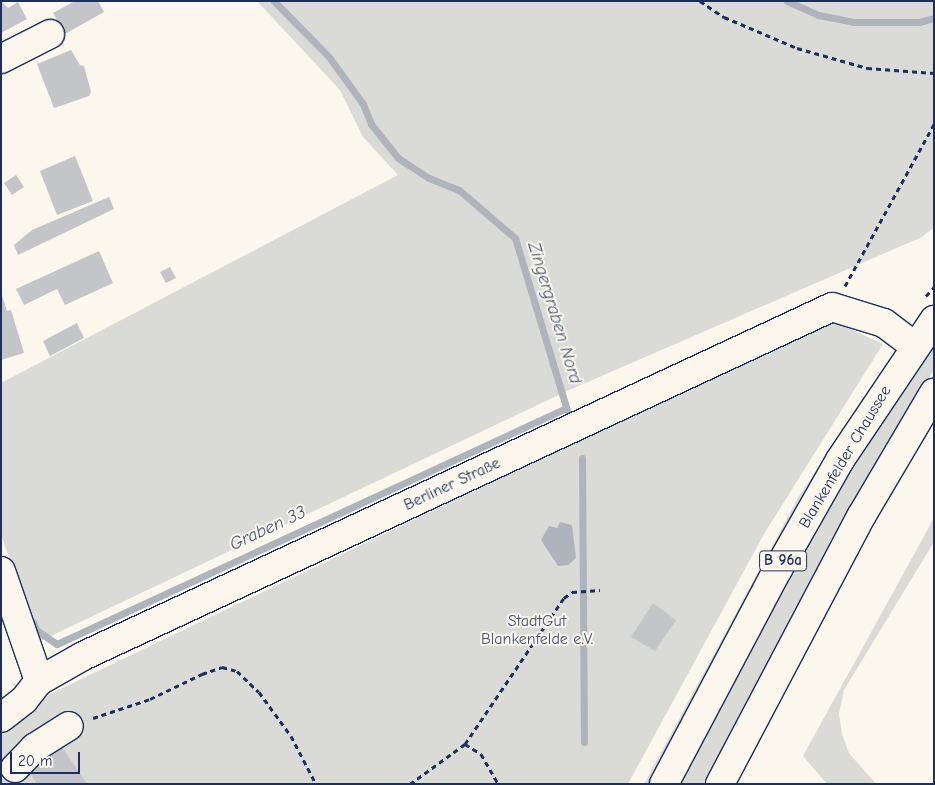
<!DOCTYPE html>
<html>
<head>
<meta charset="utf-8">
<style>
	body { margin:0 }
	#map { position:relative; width:935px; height:785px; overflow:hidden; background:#fbf7ec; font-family:"Comic Neue",sans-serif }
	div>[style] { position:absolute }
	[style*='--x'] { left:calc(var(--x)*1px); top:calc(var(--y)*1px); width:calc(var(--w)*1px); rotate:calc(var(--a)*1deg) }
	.green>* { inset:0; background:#dadad7 }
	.water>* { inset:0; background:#afb3bb }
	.stream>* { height:7px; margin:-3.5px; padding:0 3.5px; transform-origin:3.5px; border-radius:3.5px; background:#afb3bb }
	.building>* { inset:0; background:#c3c5c9 }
	.path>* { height:3px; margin-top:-1.5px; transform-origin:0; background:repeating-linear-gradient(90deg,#1b2f5e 0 5px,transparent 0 9px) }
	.roads { filter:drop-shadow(1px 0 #1b2f5e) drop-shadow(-1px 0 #1b2f5e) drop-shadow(0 1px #1b2f5e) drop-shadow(0 -1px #1b2f5e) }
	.minor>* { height:28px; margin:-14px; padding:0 14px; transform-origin:14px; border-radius:14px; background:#fbf7ec }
	.major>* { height:28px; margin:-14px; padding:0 14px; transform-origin:14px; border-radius:14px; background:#fbf7ec }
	span { translate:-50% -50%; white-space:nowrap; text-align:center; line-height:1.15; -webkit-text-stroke:4px #fbf7ec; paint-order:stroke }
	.shield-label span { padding:1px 4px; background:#fbf7ec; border:1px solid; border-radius:4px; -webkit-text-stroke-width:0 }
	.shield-label { font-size:15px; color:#1b2f5e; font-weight:700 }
	.street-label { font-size:16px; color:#1b2f5e }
	.park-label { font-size:16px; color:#415176 }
	.water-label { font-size:18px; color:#47577a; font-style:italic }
	.frame { position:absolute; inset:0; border:2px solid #1b2f5e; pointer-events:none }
	.scale { position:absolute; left:10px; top:752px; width:70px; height:22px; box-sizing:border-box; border:2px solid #1b2f5e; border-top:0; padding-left:6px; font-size:15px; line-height:18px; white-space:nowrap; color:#1b2f5e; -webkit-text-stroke:4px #fbf7ec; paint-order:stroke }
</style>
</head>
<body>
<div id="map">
	<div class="green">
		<i style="clip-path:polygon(257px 1px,934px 1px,934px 227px,922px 237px,567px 391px,38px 642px,1px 534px,1px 383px,398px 175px,363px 137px,340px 90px)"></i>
		<i style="clip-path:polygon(831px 320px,883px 344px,764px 534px,628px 784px,1px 784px,1px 727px,52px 693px)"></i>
		<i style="clip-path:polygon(934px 340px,934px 370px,878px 461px,705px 784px,677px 784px,832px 500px,877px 424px)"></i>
		<i style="clip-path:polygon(846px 427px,769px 559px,651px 784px,644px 784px,799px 496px)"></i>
		<i style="clip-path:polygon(934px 518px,934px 542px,844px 690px,839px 714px,842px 734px,849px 753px,876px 784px,827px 784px,803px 756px)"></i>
	</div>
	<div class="water">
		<i style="clip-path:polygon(560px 522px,572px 525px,576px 558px,568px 565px,558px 566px,541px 540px,549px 526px,557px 528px)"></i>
	</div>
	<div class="stream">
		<i style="--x:274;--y:1;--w:78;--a:45.5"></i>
		<i style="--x:329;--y:57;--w:58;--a:54.1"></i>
		<i style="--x:363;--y:104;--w:22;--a:68"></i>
		<i style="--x:371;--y:124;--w:43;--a:51.5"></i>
		<i style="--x:398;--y:158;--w:37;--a:33"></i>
		<i style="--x:429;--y:178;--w:32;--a:22"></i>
		<i style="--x:459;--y:190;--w:74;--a:40.6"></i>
		<i style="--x:515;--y:238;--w:180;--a:73.2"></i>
		<i style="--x:787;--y:1;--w:34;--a:24"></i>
		<i style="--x:818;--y:15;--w:36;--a:11"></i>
		<i style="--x:853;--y:22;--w:66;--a:0"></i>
		<i style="--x:919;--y:22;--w:16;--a:-15"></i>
		<i style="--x:582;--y:458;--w:284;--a:89.6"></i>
		<i style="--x:33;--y:622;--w:9;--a:69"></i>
		<i style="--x:36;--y:630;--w:25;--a:34"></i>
		<i style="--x:57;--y:644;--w:561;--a:-24.87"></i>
	</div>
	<div class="building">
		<i style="clip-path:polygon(1px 1px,8px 8px,18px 2px,27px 19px,1px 33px)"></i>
		<i style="clip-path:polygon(75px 1px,98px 1px,104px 12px,65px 34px,53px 13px)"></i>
		<i style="clip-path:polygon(71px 50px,80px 65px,84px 66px,91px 92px,89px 96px,54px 108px,37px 64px)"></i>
		<i style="clip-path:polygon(75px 156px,93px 201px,57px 215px,40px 171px)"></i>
		<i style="clip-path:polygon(16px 175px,24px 187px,12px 195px,4px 183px)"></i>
		<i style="clip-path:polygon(109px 197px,114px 209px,18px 255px,14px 245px,32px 230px)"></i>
		<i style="clip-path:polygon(99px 251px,113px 283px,65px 305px,57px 289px,24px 305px,16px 289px)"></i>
		<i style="clip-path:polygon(170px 267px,176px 278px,166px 283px,160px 272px)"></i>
		<i style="clip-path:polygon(1px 292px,7px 311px,11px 310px,24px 353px,1px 360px)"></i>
		<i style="clip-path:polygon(77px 323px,84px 338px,50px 356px,43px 341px)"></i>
		<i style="clip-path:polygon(653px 603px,676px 620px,655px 651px,631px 637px)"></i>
		<i style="clip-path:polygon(62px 747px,87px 784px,37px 784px,28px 770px)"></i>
	</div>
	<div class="path">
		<i style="--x:700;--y:1;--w:29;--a:34"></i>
		<i style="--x:724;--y:17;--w:79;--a:23"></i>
		<i style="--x:797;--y:48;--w:73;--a:15.9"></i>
		<i style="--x:867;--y:68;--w:67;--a:4.3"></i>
		<i style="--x:845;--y:286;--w:185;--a:-61.2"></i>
		<i style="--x:926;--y:296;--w:12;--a:-48"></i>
		<i style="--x:93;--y:718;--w:60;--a:-18.4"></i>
		<i style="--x:150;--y:699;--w:58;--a:-25.7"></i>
		<i style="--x:202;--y:674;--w:21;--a:-19"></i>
		<i style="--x:222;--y:667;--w:16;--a:15"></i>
		<i style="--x:237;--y:671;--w:30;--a:44"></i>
		<i style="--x:259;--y:692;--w:54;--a:54"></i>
		<i style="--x:291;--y:736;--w:54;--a:62.5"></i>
		<i style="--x:465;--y:744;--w:19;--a:32"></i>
		<i style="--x:481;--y:754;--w:34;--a:60"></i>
		<i style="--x:410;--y:784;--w:68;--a:-36"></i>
		<i style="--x:465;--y:744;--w:176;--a:-55.9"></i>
		<i style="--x:564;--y:598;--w:10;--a:-37"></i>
		<i style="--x:572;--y:592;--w:28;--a:-4"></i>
	</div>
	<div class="roads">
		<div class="minor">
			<i style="--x:1;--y:59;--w:55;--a:-27"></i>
			<i style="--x:1;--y:571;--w:116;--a:70.9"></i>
			<i style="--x:1;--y:718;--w:29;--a:-38"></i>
			<i style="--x:24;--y:700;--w:24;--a:-52"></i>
			<i style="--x:39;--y:681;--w:51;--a:-29.6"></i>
			<i style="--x:83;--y:656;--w:826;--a:-24.98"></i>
			<i style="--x:832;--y:307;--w:54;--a:17.1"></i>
			<i style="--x:884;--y:323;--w:38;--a:37"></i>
			<i style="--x:15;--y:768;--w:28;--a:-46"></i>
			<i style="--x:34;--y:748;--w:41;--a:-32.2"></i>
		</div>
		<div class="major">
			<i style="--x:664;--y:784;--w:241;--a:-62.1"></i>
			<i style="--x:777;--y:571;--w:128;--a:-60.4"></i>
			<i style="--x:840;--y:460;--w:169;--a:-56.1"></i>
			<i style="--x:720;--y:784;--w:304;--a:-62.2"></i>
			<i style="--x:862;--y:515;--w:142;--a:-59.5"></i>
		</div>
	</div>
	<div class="shield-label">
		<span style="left:783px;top:561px">B 96a</span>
	</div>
	<div class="street-label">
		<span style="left:845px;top:457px;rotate:-59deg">Blankenfelder Chaussee</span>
		<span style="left:452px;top:484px;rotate:-25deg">Berliner Straße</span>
	</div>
	<div class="park-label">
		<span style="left:537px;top:630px">StadtGut<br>Blankenfelde e.V.</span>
	</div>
	<div class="water-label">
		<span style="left:554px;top:313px;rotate:73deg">Zingergraben Nord</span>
		<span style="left:268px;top:529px;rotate:-25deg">Graben 33</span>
	</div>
	<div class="frame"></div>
	<div class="scale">20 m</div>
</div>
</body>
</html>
